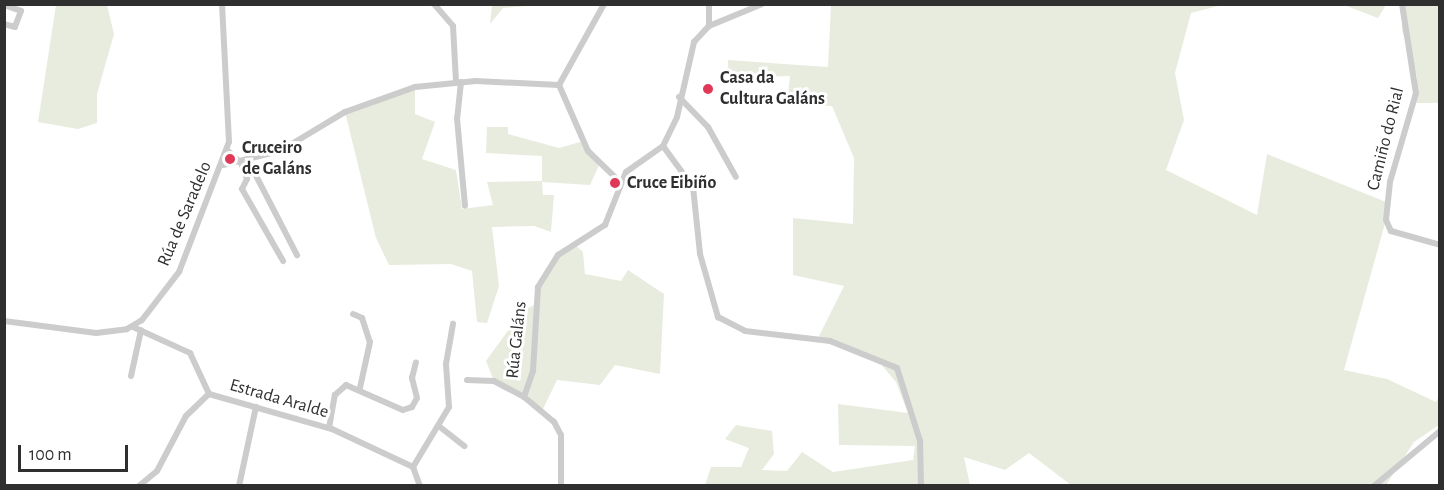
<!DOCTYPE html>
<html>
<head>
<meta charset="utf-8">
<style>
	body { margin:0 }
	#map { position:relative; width:1444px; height:490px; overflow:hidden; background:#fff; font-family:"Alegreya Sans",sans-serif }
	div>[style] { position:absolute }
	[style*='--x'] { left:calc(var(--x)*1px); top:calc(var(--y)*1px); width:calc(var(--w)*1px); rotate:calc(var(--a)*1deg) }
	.green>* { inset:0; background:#e7ecde }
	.street>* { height:6px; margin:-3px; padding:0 3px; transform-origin:3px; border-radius:3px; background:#ccc }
	.dots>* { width:16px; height:16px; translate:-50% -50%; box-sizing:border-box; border:3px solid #fff; border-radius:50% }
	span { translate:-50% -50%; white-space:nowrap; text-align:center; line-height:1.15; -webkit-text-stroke:6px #fff; paint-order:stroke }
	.poi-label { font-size:18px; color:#2f2f2f; font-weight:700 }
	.left { translate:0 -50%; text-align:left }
	.street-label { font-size:18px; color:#2f2f2f }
	.frame { position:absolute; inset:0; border:6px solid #2f2f2f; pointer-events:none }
	.scale { position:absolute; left:18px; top:445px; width:110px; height:27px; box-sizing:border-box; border:3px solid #2f2f2f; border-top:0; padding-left:8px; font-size:18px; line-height:21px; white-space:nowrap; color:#2f2f2f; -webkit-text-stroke:4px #fff; paint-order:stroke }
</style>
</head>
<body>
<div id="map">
	<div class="green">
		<i style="clip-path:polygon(554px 4px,503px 8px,490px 24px,492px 5px)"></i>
		<i style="clip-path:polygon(56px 5px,107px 5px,114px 34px,97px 94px,97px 123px,78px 129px,38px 122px)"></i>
		<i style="clip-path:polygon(831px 5px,1222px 5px,1191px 13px,1175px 73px,1184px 120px,1166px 170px,1257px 215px,1267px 154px,1386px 202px,1386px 220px,1344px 370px,1387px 379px,1436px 402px,1439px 396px,1439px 425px,1414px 442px,1386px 485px,1071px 485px,1029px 453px,1005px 470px,964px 457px,970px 485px,705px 485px,711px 467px,741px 467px,749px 448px,725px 439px,736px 425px,772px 431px,774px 454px,762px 470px,787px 471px,802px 452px,833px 472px,913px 460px,915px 446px,839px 445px,838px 404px,908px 413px,896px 382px,879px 362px,818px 338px,844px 286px,793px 275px,793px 218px,853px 224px,854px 158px,832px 106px,787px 103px,790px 76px,728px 77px,728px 60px,828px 67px)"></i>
		<i style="clip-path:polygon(1344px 5px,1386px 5px,1378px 18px)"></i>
		<i style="clip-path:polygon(1402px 5px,1439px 5px,1439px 103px,1413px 103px,1417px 77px,1402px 30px)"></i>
		<i style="clip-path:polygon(415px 87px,415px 114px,435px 122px,422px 159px,456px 170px,462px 209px,493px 205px,487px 182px,542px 181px,542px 156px,486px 153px,487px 127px,508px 127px,508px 134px,559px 148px,580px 142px,600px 163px,590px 185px,542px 182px,543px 195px,554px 195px,551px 232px,534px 226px,492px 227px,499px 286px,487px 323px,477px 322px,472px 271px,451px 264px,389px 265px,376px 238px,345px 112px)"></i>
		<i style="clip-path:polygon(574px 244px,583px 252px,585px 274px,621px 281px,628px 270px,664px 294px,660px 374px,615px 365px,600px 385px,557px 380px,542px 411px,494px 381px,486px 361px,522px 311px,536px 304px,538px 287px,557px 257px)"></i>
	</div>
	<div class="street">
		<i style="--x:434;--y:4;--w:29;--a:49"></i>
		<i style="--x:453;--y:26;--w:56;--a:86.9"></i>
		<i style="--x:1402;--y:4;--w:90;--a:81.1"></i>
		<i style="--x:1416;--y:93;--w:93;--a:106.3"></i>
		<i style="--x:1390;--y:182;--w:38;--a:96"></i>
		<i style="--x:1386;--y:220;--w:12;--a:66"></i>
		<i style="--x:1391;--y:231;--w:51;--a:15.9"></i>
		<i style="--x:4;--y:5;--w:18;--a:19"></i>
		<i style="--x:21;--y:11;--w:17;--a:111"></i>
		<i style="--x:15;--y:27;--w:11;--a:-165"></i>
		<i style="--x:709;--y:26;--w:57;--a:-22.5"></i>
		<i style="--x:461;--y:82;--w:36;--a:96"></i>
		<i style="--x:457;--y:118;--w:88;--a:84.8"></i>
		<i style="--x:559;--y:85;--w:72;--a:66.3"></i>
		<i style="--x:588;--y:151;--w:43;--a:44.1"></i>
		<i style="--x:679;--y:97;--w:42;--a:46"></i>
		<i style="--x:708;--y:127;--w:57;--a:60.8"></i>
		<i style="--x:663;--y:146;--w:51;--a:53.8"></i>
		<i style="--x:693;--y:187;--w:67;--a:84"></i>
		<i style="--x:700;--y:254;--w:66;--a:74.1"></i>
		<i style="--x:718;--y:317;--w:30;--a:27"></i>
		<i style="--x:745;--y:331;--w:86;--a:6.7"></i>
		<i style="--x:830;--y:341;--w:72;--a:21.9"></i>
		<i style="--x:897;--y:368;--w:77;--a:72.5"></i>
		<i style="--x:920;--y:441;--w:45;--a:88.7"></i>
		<i style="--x:228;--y:151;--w:18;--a:43"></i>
		<i style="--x:241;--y:163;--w:17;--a:69"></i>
		<i style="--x:247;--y:179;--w:11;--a:117"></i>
		<i style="--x:242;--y:189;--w:83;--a:60.3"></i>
		<i style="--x:249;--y:162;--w:105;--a:62.7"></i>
		<i style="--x:223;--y:165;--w:59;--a:-13.8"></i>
		<i style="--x:280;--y:151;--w:76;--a:-31"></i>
		<i style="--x:345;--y:112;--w:74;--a:-19.7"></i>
		<i style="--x:415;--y:87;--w:61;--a:-5.6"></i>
		<i style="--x:476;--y:81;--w:83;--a:2.8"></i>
		<i style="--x:559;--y:85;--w:93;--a:-60.9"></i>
		<i style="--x:353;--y:314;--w:10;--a:24"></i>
		<i style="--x:362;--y:318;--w:25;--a:72"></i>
		<i style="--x:370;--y:342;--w:47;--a:102.3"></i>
		<i style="--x:4;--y:321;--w:93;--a:7.4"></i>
		<i style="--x:96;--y:333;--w:31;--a:-7"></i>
		<i style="--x:127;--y:329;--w:17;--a:-31"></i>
		<i style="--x:142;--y:320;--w:61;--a:-52.4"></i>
		<i style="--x:179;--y:272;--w:139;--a:-69"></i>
		<i style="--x:229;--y:142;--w:138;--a:-92.9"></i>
		<i style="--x:133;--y:327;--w:63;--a:24.5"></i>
		<i style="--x:190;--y:353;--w:45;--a:65.1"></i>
		<i style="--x:209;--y:394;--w:128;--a:15.9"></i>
		<i style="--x:332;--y:429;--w:89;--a:25.1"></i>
		<i style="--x:413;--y:467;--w:20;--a:70"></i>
		<i style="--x:131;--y:376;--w:47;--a:-77.7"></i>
		<i style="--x:467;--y:380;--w:27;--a:2"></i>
		<i style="--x:494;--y:381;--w:34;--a:28"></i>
		<i style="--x:440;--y:427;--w:31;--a:38"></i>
		<i style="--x:329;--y:428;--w:34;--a:-80"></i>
		<i style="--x:335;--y:395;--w:15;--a:-42"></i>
		<i style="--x:346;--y:385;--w:62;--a:23.7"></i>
		<i style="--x:403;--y:410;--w:9;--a:-18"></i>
		<i style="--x:412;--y:407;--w:10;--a:-61"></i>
		<i style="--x:417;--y:398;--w:21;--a:-104"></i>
		<i style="--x:412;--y:378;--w:16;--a:-76"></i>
		<i style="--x:413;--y:467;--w:70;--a:-59"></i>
		<i style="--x:449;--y:407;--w:43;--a:-94"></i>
		<i style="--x:446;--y:364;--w:41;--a:-80.1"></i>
		<i style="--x:139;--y:486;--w:23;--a:-40"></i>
		<i style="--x:157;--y:471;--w:62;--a:-62.2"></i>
		<i style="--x:186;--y:416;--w:32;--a:-44"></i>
		<i style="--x:239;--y:486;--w:81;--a:-77.9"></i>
		<i style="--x:561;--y:486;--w:51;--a:-90"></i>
		<i style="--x:561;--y:435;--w:15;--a:-118"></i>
		<i style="--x:554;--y:422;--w:39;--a:-140"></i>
		<i style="--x:524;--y:397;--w:28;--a:-71"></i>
		<i style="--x:533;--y:371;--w:84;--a:-86.6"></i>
		<i style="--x:538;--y:287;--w:38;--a:-58"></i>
		<i style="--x:558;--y:255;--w:56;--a:-32.6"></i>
		<i style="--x:605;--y:225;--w:57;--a:-68.4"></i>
		<i style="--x:626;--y:172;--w:45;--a:-35.1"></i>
		<i style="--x:663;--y:146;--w:32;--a:-64"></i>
		<i style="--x:677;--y:117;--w:77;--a:-77.2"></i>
		<i style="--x:694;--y:42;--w:22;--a:-47"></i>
		<i style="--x:709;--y:26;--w:22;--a:-90"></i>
		<i style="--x:1374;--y:486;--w:86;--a:-39.8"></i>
	</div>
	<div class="dots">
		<i style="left:708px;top:89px;background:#e03857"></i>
		<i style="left:230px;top:159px;background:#e03857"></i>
		<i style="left:615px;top:183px;background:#e03857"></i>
	</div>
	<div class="poi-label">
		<span class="left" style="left:720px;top:89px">Casa da<br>Cultura Galáns</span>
		<span class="left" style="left:242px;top:159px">Cruceiro<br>de Galáns</span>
		<span class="left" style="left:627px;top:183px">Cruce Eibiño</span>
	</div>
	<div class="street-label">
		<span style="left:1386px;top:139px;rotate:-76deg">Camiño do Rial</span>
		<span style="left:185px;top:214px;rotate:-67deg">Rúa de Saradelo</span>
		<span style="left:517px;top:340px;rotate:-84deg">Rúa Galáns</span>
		<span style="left:279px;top:399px;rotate:16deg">Estrada Aralde</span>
	</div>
	<div class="frame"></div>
	<div class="scale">100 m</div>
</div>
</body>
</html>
